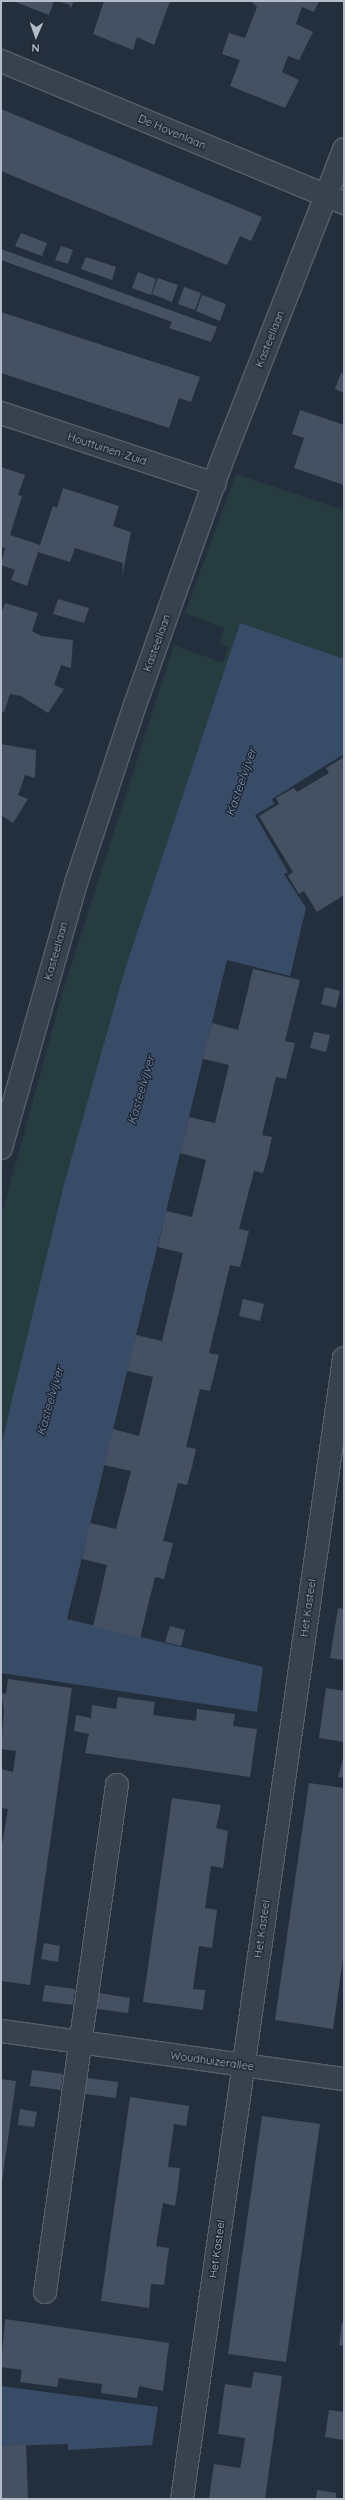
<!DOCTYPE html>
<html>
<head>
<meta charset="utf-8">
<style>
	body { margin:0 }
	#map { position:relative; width:345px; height:2500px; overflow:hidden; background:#242f3e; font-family:Quicksand,sans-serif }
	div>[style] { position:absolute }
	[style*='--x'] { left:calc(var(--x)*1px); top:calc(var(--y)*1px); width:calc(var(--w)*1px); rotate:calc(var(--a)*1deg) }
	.green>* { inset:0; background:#263c3f }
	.water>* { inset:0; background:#394c67 }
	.building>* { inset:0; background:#455162 }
	.roads { filter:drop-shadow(1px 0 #565f6c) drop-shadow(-1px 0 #565f6c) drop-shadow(0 1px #565f6c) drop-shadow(0 -1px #565f6c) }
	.street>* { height:22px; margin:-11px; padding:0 11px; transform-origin:11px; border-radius:11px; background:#38414e }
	span { translate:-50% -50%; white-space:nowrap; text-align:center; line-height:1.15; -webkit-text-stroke:3px #1d2633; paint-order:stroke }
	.street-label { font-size:11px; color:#b4bcc9 }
	.water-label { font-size:12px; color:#7c92b1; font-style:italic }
	.frame { position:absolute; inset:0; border:2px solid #b4bcc9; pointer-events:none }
	.north { position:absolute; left:16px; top:16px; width:40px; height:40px; -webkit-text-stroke:3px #1d2633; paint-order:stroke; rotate:182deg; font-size:11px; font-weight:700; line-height:16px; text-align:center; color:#b4bcc9 }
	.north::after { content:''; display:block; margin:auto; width:14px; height:18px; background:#b4bcc9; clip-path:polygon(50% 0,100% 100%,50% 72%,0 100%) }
</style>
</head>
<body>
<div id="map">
	<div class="green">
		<i style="clip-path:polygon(236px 474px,344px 510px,344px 659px,240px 623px,125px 969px,64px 1184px,1px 1448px,1px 1217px,63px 991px,174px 645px,223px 663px,228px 647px,219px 643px,224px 628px,185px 613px)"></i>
	</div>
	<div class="water">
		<i style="clip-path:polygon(240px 623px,344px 659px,344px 754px,272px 799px,274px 804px,255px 815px,288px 872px,284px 874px,306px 908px,290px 976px,227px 960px,67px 1619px,263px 1667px,257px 1712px,1px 1673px,1px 1448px,13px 1395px,64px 1184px,125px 969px)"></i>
		<i style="clip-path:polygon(1px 2386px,158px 2407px,152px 2445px,68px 2450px,68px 2444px,1px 2446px)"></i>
	</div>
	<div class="building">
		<i style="clip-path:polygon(13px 1px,54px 1px,49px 15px)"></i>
		<i style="clip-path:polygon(58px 1px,74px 1px,70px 10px,70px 5px)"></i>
		<i style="clip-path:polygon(104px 1px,170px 1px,154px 45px,137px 37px,133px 50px,93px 34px)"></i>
		<i style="clip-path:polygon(251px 1px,319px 1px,314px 12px,302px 7px,296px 24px,313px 32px,299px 60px,288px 56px,282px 72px,299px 80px,285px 108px,230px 86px,240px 60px,222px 54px,229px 33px,245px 38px,257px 7px)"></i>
		<i style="clip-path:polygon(1px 109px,262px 217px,251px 241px,240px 236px,227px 265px,1px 171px)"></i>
		<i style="clip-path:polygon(21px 233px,47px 243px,42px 256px,15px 246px)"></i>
		<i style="clip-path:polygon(61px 246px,73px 250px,68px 264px,55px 260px)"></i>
		<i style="clip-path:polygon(1px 249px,217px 327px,211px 342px,169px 328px,172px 322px,1px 260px)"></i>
		<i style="clip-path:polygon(86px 257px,116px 267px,112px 280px,81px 269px)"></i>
		<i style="clip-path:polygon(138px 272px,156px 279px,151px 295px,132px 288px)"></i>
		<i style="clip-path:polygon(158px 278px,178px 285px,172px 302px,152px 294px)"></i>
		<i style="clip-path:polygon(184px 287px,201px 293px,195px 310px,178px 304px)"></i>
		<i style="clip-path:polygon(202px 295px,226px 304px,220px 321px,196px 311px)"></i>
		<i style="clip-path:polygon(1px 312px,200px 377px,191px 402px,179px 398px,169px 428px,1px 373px)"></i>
		<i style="clip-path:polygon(341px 373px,344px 374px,344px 393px,335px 389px)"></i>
		<i style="clip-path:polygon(300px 410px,344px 425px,344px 485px,294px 468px,304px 438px,292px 434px)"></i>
		<i style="clip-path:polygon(1px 467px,25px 475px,18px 495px,22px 496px,10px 535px,40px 545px,53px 506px,57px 508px,63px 488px,119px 506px,113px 526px,131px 532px,122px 577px,123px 563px,75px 548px,70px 562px,38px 552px,27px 586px,11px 580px,15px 570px,1px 565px,5px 548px,1px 547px)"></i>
		<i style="clip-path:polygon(58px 599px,89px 608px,84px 623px,53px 614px)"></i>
		<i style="clip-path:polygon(5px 603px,38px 613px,32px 631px,41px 636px,73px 640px,71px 668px,61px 665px,54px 685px,64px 689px,48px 713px,21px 696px,10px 694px,4px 712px,1px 711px,1px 614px)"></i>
		<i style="clip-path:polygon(1px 744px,36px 750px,35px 778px,25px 775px,18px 795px,28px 799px,13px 823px,1px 815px)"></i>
		<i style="clip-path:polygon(344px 757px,344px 895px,317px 912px,304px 891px,299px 894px,288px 876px,293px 872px,259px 816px,279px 804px,276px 798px,294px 788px,297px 792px,329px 773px,326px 768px)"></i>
		<i style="clip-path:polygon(253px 969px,300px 980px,285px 1041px,295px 1043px,286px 1079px,276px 1077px,262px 1135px,272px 1137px,268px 1155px,263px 1173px,254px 1171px,239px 1229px,249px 1231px,240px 1267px,230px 1265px,209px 1353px,219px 1355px,210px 1391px,200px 1389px,186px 1447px,196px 1449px,192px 1467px,187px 1485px,178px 1483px,163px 1541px,173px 1543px,164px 1579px,155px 1577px,140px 1638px,93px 1626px,107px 1565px,82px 1559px,90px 1523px,116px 1529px,131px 1471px,104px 1465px,113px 1429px,139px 1436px,153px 1377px,127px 1371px,136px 1335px,162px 1341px,183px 1253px,158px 1247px,166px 1211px,192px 1217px,206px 1160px,180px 1153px,189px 1117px,215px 1123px,229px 1065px,203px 1059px,207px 1041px,212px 1023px,238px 1030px)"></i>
		<i style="clip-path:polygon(325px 987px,340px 991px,336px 1008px,321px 1004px)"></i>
		<i style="clip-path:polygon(314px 1032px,330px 1035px,326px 1052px,310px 1048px)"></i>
		<i style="clip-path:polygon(243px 1299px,264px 1304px,260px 1321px,239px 1316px)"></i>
		<i style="clip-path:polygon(338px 1608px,344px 1609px,344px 1660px,330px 1658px)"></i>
		<i style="clip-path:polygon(170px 1626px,185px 1630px,181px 1646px,165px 1642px)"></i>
		<i style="clip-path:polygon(8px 1679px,72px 1688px,30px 1985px,1px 1981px,1px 1851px,8px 1809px,1px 1808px,1px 1769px,13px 1772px,16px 1751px,1px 1749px,4px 1710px,1px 1693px,6px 1694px)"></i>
		<i style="clip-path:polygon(326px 1688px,344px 1691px,344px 1742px,319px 1738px)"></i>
		<i style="clip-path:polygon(118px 1697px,155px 1702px,153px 1715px,174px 1718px,196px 1721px,197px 1709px,235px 1714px,233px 1726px,257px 1729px,250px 1777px,85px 1753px,89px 1734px,74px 1731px,76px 1715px,91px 1718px,92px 1705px,116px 1709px)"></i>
		<i style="clip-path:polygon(343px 1759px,344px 1759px,344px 1778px,338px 1777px)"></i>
		<i style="clip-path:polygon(309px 1783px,344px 1788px,344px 1952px,333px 2029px,275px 2020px)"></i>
		<i style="clip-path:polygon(172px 1798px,221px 1805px,216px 1828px,228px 1831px,223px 1868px,211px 1866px,205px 1908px,217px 1910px,212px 1948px,199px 1946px,193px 1989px,205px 1990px,203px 2010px,143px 2002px)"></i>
		<i style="clip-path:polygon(44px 1943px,60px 1946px,58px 1962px,41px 1959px)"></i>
		<i style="clip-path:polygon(45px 1985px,75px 1989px,73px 2005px,42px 2001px)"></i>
		<i style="clip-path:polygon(99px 1993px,130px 1998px,128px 2013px,97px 2009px)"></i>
		<i style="clip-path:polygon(32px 2070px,63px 2074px,61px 2090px,30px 2086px)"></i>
		<i style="clip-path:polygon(87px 2078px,118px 2082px,116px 2098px,85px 2094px)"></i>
		<i style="clip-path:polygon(1px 2079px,16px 2081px,2px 2182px,1px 2182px)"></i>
		<i style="clip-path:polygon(130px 2097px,189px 2106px,186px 2126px,174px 2124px,168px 2167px,180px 2168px,178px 2187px,175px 2206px,163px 2203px,156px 2246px,169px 2248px,164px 2285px,151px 2284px,149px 2308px,101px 2301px)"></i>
		<i style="clip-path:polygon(20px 2109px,37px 2112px,34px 2127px,18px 2125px)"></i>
		<i style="clip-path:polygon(262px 2116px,320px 2124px,286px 2362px,228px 2354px)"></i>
		<i style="clip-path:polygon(5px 2319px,169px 2343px,163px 2391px,139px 2386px,137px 2398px,101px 2393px,102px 2384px,80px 2381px,59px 2378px,57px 2387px,20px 2382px,22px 2370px,1px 2367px)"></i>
		<i style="clip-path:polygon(342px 2322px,344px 2322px,344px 2346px,339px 2345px)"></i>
		<i style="clip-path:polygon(254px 2372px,282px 2376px,265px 2499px,209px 2499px,214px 2464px,240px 2468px,243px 2453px,245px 2438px,218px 2434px,225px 2384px,251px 2388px)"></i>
		<i style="clip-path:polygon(329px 2410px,344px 2412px,344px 2440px,325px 2437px)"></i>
		<i style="clip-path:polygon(15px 2445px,26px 2445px,28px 2499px,1px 2499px,1px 2446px)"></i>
		<i style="clip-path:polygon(317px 2490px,336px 2493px,336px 2499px,316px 2499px)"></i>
	</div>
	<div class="roads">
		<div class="street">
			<i style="--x:1;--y:61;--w:371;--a:22.5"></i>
			<i style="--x:1;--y:413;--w:225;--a:18.4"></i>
			<i style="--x:1;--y:1148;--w:279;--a:-74.2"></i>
			<i style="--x:77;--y:880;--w:184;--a:-71.7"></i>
			<i style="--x:135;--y:705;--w:254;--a:-70.4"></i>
			<i style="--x:220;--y:466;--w:340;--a:-68.6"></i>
			<i style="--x:1;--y:2031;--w:346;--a:8"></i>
			<i style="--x:45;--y:2292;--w:512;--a:-81.92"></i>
			<i style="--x:182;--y:2499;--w:1152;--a:-81.92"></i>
		</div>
	</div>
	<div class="street-label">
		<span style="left:172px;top:132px;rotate:23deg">De Hovenlaan</span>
		<span style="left:270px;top:339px;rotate:-68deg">Kasteellaan</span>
		<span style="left:107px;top:449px;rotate:18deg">Houttuinen-Zuid</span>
		<span style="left:157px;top:643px;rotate:-70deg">Kasteellaan</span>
		<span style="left:56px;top:951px;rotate:-74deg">Kasteellaan</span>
		<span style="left:308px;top:1608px;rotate:-82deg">Het Kasteel</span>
		<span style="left:262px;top:1929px;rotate:-82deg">Het Kasteel</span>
		<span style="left:212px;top:2061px;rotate:8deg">Woudhuizerallee</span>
		<span style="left:217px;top:2249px;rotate:-82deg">Het Kasteel</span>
	</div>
	<div class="water-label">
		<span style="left:241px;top:782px;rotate:-71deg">Kasteelvijver</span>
		<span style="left:141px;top:1090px;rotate:-74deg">Kasteelvijver</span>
		<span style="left:50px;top:1401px;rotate:-74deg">Kasteelvijver</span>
	</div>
	<div class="frame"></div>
	<div class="north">N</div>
</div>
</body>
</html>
